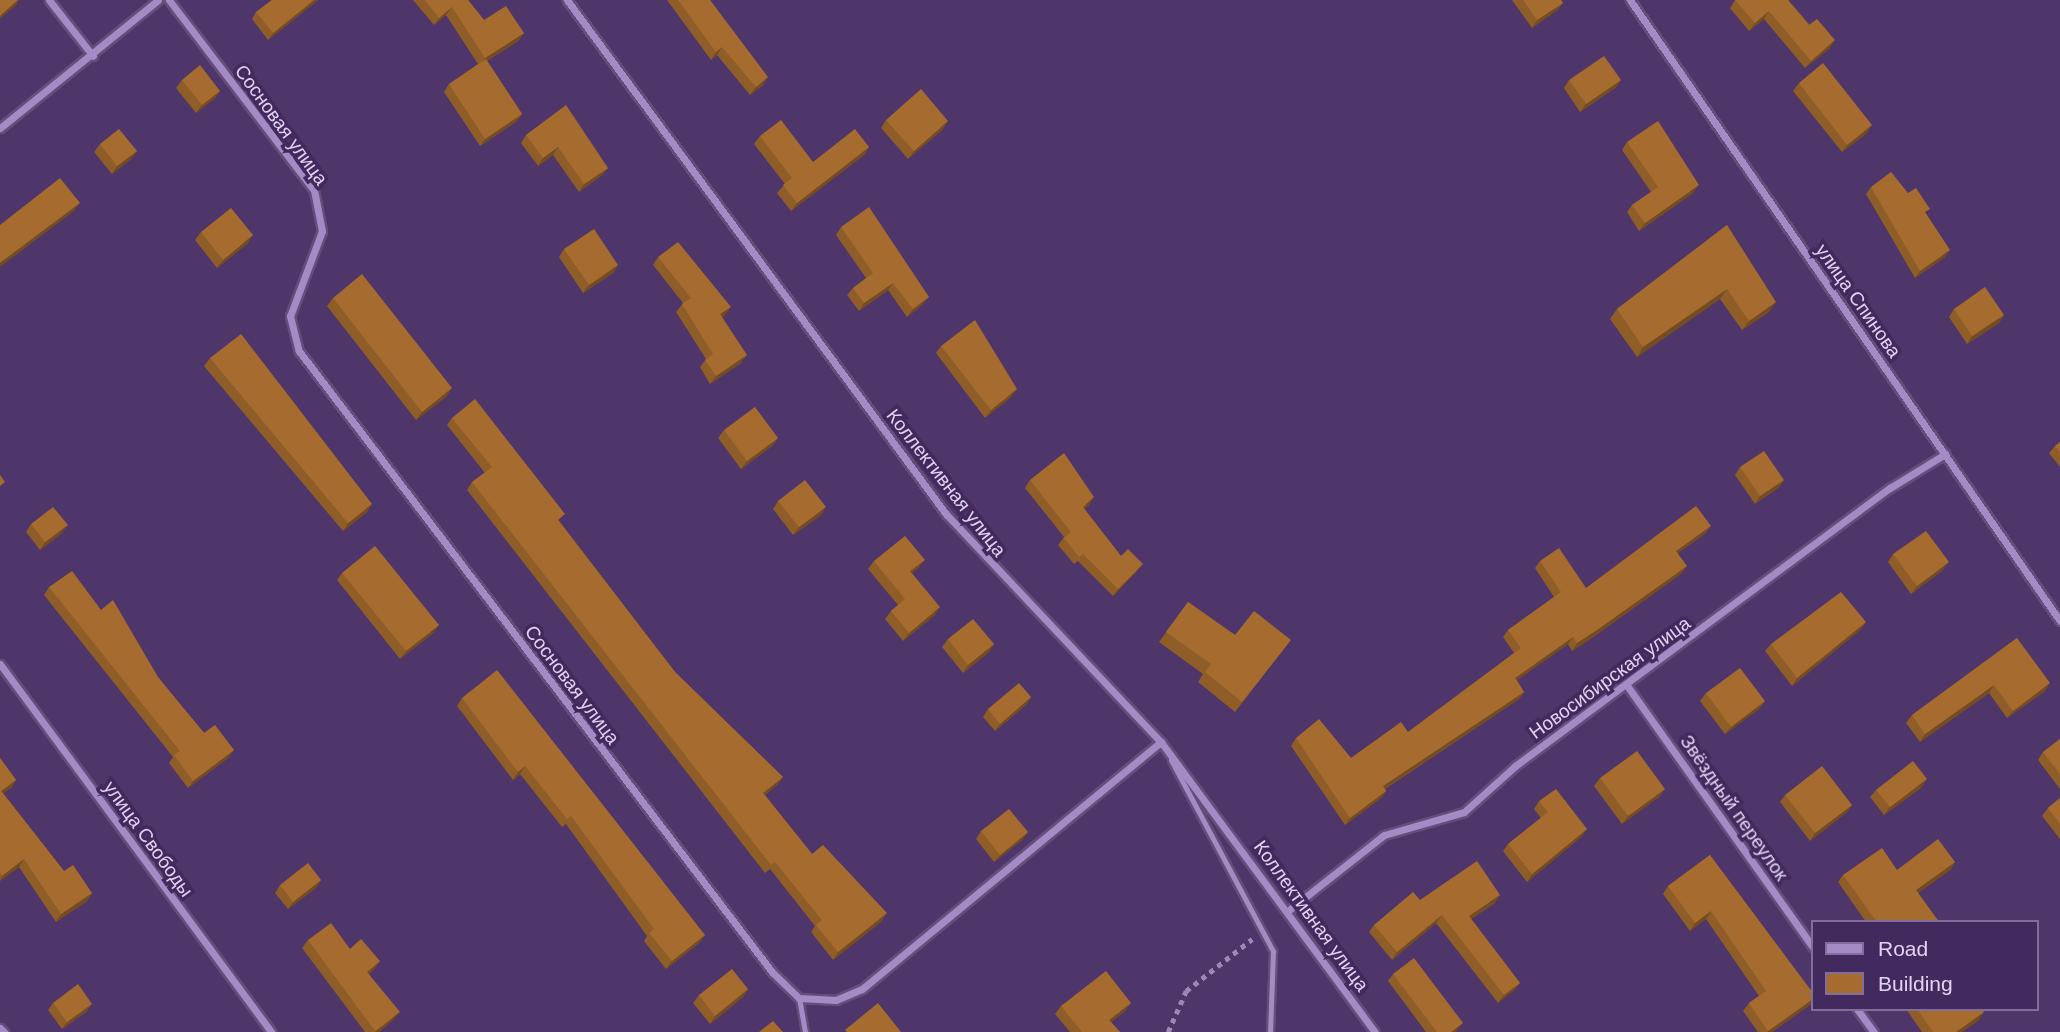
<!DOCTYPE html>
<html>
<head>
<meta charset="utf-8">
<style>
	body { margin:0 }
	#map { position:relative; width:2060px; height:1032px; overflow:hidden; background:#4e356a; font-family:Helvetica,sans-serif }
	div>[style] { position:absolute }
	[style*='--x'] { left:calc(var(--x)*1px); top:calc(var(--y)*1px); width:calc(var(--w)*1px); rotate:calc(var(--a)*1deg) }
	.path>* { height:4.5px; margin-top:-2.25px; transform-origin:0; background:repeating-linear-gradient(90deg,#9b89b3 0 5px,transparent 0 10px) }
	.roads { filter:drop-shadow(2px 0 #644f7b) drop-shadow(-2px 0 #644f7b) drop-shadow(0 2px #644f7b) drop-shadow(0 -2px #644f7b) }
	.service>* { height:5px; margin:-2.5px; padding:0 2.5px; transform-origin:2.5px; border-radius:2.5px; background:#a58bc6 }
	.minor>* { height:7px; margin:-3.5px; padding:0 3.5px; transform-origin:3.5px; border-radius:3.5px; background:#a58bc6 }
	.wall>* { inset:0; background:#8f5d28 }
	.shaded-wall>* { inset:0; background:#744c21 }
	.building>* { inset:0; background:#a66c2f }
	span { translate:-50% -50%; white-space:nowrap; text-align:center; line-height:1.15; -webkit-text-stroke:7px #432a5e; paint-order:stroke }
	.street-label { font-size:19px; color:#e0d3f3 }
	.legend { position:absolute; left:1811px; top:920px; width:228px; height:91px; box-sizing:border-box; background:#432a5e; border:2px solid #826e9a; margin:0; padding:9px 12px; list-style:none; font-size:21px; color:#e0d3f3 }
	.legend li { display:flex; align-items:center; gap:14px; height:35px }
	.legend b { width:35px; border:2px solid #826e9a }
</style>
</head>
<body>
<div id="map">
	<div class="path">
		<i style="--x:1168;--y:1032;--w:45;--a:-66.3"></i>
		<i style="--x:1186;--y:991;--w:84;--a:-38.2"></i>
	</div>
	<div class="roads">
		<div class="service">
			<i style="--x:1171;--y:760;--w:217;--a:61.9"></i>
			<i style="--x:1273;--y:951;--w:81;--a:92.1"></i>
			<i style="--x:799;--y:998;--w:35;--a:80"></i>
		</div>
		<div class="minor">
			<i style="--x:49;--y:0;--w:71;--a:51.8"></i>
			<i style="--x:169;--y:0;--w:239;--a:52.7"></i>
			<i style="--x:314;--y:190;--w:42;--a:79"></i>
			<i style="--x:322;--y:231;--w:91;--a:110.6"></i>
			<i style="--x:290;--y:316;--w:36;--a:76"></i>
			<i style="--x:299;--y:351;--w:781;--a:52.7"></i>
			<i style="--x:772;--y:972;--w:37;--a:44"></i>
			<i style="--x:799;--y:998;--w:37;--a:3"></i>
			<i style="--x:836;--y:1000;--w:28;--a:-23"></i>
			<i style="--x:862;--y:989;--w:388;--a:-39.6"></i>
			<i style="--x:567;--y:0;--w:639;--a:53.6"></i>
			<i style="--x:946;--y:514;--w:313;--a:46.7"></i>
			<i style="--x:1161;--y:742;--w:360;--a:53.6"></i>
			<i style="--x:1630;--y:0;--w:755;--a:55.3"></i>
			<i style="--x:0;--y:128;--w:203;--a:-39"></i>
			<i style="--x:0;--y:664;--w:457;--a:53.6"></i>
			<i style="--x:1628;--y:687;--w:319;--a:54.6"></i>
			<i style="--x:1289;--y:910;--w:121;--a:-38.3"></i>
			<i style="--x:1384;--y:835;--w:83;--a:-16"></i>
			<i style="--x:1464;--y:812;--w:69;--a:-42"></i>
			<i style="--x:1515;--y:766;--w:467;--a:-36.6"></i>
			<i style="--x:1890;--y:488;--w:65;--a:-31.7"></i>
			<i style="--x:1857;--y:1009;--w:29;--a:54"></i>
			<i style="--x:0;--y:1028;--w:6;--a:45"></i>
		</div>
	</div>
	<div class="wall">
		<i style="clip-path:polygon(272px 0,318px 0,268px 40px,252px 19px,256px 12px)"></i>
		<i style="clip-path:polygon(413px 0,468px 0,484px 20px,524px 33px,518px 41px,487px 61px,522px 114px,517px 121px,480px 146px,444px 92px,449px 84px,478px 64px,446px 15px,434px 25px)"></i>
		<i style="clip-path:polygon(667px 0,710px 0,763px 85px,750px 95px,717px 55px,711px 60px)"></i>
		<i style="clip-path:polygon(1512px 0,1561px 0,1563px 3px,1557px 10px,1532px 28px)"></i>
		<i style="clip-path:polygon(1735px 0,1788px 0,1830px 48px,1805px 68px,1764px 19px,1749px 31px,1730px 8px)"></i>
		<i style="clip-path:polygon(182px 80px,220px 91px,215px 98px,196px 113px,176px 88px)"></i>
		<i style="clip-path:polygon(1569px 80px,1621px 80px,1615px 88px,1580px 112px,1564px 88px)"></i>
		<i style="clip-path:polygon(1799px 83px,1867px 133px,1842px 152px,1793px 91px)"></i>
		<i style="clip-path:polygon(886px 120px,943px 129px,908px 159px,881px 128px)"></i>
		<i style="clip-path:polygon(526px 135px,608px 168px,602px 175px,579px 192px,553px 155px,538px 166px,521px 143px)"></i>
		<i style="clip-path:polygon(760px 136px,813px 162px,869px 147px,864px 155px,791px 211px,777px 193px,785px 184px,754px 144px)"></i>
		<i style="clip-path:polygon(1627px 142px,1693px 193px,1639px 231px,1627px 212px,1632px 205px,1651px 192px,1622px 150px)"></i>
		<i style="clip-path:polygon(100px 144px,137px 151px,131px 159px,112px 174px,94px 152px)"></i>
		<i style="clip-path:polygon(1871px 187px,1908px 193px,1926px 214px,1945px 257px,1915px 278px,1866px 194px)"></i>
		<i style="clip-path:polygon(1727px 225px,1769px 312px,1742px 330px,1720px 299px,1637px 357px,1610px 319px,1617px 309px)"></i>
		<i style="clip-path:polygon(841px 227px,923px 304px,907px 317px,888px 290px,859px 311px,847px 295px,853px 288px,866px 278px,836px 235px)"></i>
		<i style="clip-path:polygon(201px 232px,248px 243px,217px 268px,195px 240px)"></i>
		<i style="clip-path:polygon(564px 249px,618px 265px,613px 273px,583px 293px,559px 257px)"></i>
		<i style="clip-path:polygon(658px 257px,725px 315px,722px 317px,741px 363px,710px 384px,700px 367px,706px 359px,676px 312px,683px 303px,653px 265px)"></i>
		<i style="clip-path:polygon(333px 298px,447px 396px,416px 420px,327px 306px)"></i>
		<i style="clip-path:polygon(1954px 309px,2004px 315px,1999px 323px,1967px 344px,1949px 317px)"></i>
		<i style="clip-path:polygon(941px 346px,1011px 397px,985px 418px,936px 353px)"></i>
		<i style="clip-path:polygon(210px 358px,367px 512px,343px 531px,204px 366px)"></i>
		<i style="clip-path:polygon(452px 418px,560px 522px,675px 672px,783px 777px,777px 785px,765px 795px,812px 854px,882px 921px,833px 960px,811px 932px,815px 926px,770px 869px,765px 873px,467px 490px,472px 482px,485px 473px,447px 425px)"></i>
		<i style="clip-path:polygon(724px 430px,778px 438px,772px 446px,741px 469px,718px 438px)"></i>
		<i style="clip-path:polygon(2060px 442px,2060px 467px,2049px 453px,2055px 446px)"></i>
		<i style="clip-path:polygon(1740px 467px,1784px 480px,1778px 488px,1755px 504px,1735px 475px)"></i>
		<i style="clip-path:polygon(1030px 480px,1089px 505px,1084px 509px,1121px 556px,1137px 571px,1113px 596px,1078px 561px,1074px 564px,1058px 545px,1064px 537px,1025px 488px)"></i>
		<i style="clip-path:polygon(778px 501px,821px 515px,793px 535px,773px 509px)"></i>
		<i style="clip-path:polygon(31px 524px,62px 533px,40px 550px,26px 532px)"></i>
		<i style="clip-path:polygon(1706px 533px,1678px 553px,1682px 573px,1592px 638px,1572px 651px,1568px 644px,1517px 680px,1524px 692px,1519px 699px,1385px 789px,1386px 791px,1381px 798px,1345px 825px,1291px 746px,1296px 738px,1351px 758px,1408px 732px,1514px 653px,1503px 637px,1508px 630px,1554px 597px,1535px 568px,1540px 561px,1586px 588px)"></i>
		<i style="clip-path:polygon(1893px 554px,1943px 570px,1911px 594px,1888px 562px)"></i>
		<i style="clip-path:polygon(874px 561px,919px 567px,912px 573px,935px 615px,903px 641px,885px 619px,891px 611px,898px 605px,868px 569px)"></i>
		<i style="clip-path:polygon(342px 573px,439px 625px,433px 633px,400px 659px,337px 580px)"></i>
		<i style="clip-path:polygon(49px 587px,101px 610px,204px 733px,234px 750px,228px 758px,188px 788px,169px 763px,173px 757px,44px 595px)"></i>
		<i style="clip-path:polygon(1188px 602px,1235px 635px,1283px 650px,1235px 712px,1198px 682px,1203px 674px,1159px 642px)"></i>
		<i style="clip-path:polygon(1866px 622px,1860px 630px,1792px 686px,1765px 651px,1771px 644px)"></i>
		<i style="clip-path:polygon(2017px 638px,2045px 691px,2007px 718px,1989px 693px,1920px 742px,1906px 723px,1912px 715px)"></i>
		<i style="clip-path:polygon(948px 639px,994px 644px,989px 652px,963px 673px,942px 647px)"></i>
		<i style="clip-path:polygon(1706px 693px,1765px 701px,1759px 709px,1725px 734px,1700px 701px)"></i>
		<i style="clip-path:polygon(1031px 697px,1026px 705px,995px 731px,983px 717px,988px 709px)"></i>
		<i style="clip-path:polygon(462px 698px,705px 935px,699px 943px,666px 969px,644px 941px,647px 936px,566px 824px,562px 827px,520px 774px,513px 780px,457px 706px)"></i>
		<i style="clip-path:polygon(2060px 739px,2060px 789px,2038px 760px,2043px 752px)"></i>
		<i style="clip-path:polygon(0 758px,16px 780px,11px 788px,3px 793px,64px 871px,92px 893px,87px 901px,56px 922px,19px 867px,0 881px)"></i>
		<i style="clip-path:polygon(1600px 778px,1660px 796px,1622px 824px,1594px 786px)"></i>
		<i style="clip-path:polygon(1922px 787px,1884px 815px,1870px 797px,1876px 790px)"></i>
		<i style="clip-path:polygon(1785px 795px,1852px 805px,1847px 812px,1810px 841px,1780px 802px)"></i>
		<i style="clip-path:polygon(2060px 798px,2060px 839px,2042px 816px,2048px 808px)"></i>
		<i style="clip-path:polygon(1539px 801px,1587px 829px,1581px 837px,1527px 882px,1503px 851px,1508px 844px,1541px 818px,1534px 809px)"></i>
		<i style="clip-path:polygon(981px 831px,1028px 832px,1022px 840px,994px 862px,976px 839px)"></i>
		<i style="clip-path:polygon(1710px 855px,1811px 1004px,1772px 1032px,1758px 1032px,1743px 1011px,1749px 1003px,1759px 996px,1706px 919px,1690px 931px,1663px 894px,1668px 886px)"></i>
		<i style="clip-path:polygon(1955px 862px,1950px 870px,1918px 893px,1939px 922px,1866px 922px,1838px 882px,1843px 875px,1897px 870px)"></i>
		<i style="clip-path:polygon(321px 880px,316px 888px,288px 909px,275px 893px,280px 885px)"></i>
		<i style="clip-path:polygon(1420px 900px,1495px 903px,1471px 919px,1520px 983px,1514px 990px,1498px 1003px,1436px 923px,1392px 960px,1369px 932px,1374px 925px)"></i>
		<i style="clip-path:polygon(308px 940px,350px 949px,380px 961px,374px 969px,369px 974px,394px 1019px,379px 1032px,365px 1032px,302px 948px)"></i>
		<i style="clip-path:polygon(1393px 974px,1457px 1030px,1455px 1032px,1426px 1032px,1388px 981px)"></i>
		<i style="clip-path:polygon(748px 989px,743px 997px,710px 1024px,693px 1003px,699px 995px)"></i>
		<i style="clip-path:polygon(53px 1003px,87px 1011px,62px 1029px,48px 1010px)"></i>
		<i style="clip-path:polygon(1061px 1006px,1125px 1011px,1111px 1022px,1120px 1032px,1070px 1032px,1055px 1014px)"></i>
		<i style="clip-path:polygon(1906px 1009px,1982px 1009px,1979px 1020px,1962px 1032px,1922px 1032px)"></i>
	</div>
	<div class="shaded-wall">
		<i style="clip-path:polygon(18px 0,19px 0,16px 5px,0 19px,0 16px)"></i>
		<i style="clip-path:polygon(314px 0,318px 0,268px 40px,273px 33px)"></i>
		<i style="clip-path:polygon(1563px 3px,1557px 10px,1532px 28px,1537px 20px)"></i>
		<i style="clip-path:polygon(452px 7px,446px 15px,434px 25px,439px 18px)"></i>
		<i style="clip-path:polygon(1769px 11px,1764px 19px,1749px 31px,1755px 23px)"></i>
		<i style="clip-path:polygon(524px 33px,518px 41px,479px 66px,485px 58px)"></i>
		<i style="clip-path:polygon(1835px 40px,1830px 48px,1805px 68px,1811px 61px)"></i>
		<i style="clip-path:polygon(722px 47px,717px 55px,711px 60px,716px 52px)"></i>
		<i style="clip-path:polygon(768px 77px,763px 85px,750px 95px,756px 87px)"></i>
		<i style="clip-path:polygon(1621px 80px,1615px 88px,1580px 112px,1586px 104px)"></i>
		<i style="clip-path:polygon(220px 91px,215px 98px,196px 113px,202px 105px)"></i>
		<i style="clip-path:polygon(522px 114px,517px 121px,480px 146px,485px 139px)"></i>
		<i style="clip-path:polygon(948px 121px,943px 129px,908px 159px,914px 151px)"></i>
		<i style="clip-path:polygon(1872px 125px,1867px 133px,1842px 152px,1847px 145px)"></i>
		<i style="clip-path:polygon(558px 147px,553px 155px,538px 166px,543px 158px)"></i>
		<i style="clip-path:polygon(869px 147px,864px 155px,791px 211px,797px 203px)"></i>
		<i style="clip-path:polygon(137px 151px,131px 159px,112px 174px,117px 166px)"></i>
		<i style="clip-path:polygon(608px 168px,602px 175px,579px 192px,584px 184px)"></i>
		<i style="clip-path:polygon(1699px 185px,1693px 193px,1639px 231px,1645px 223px)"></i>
		<i style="clip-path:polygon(80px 203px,74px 211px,0 267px,0 263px)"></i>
		<i style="clip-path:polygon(253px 235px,248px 243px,217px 268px,223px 260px)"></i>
		<i style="clip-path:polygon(1950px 250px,1945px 257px,1915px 278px,1920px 271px)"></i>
		<i style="clip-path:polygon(618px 265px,613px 273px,583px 293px,589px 285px)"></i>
		<i style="clip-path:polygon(893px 283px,888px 290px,859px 311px,864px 303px)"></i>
		<i style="clip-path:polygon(1727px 289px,1720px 299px,1637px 357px,1643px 347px)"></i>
		<i style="clip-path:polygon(929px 297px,923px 304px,907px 317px,913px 309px)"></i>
		<i style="clip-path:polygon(1776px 302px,1769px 312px,1742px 330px,1749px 321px)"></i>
		<i style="clip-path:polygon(731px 307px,725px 315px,714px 322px,720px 314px)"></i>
		<i style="clip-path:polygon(2004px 315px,1999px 323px,1967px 344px,1972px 336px)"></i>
		<i style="clip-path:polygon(747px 355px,741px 363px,710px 384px,716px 376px)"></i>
		<i style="clip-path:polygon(452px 388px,447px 396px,416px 420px,422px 412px)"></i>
		<i style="clip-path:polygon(1017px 389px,1011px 397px,985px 418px,991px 410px)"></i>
		<i style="clip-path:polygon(778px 438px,772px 446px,741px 469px,747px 461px)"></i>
		<i style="clip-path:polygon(1784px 480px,1778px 488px,1755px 504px,1760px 496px)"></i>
		<i style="clip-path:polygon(1094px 497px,1089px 505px,1077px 515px,1083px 507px)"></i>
		<i style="clip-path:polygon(372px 504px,367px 512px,343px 531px,348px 523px)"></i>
		<i style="clip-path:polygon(826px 507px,821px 515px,793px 535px,799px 527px)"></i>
		<i style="clip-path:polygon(68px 525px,62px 533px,40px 550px,45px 542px)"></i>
		<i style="clip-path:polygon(1711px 526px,1706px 533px,1671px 558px,1676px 551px)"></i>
		<i style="clip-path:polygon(925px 560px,919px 567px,905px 579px,910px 571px)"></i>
		<i style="clip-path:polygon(1949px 562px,1943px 570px,1911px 594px,1917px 586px)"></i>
		<i style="clip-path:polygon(1143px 564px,1137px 571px,1113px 596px,1118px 589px)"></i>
		<i style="clip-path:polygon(1687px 566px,1682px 573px,1592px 638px,1572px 651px,1577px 643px)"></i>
		<i style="clip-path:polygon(940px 607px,935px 615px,903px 641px,909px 633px)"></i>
		<i style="clip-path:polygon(1866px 622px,1860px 630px,1792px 686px,1797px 678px)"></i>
		<i style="clip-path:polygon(439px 625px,433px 633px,400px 659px,406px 651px)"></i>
		<i style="clip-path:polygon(1573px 637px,1568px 644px,1510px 685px,1515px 678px)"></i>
		<i style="clip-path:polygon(994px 644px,989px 652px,963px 673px,968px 665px)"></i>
		<i style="clip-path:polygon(2050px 683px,2045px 691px,2007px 718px,2013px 711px)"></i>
		<i style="clip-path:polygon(1994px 685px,1989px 693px,1920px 742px,1925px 734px)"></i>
		<i style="clip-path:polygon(1524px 692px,1519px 699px,1378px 793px,1383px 786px)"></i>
		<i style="clip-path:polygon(1031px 697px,1026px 705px,995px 731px,1000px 724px)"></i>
		<i style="clip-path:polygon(1765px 701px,1759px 709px,1725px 734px,1731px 727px)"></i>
		<i style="clip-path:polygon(234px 750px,228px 758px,188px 788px,193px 781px)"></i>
		<i style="clip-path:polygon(525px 766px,520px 774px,513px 780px,518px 772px)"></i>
		<i style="clip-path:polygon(783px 777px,777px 785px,757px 801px,763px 793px)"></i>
		<i style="clip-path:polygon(1927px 779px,1922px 787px,1884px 815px,1890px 807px)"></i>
		<i style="clip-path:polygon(16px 780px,11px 788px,0 796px,1px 791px)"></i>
		<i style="clip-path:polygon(1665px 789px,1660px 796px,1622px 824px,1628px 816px)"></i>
		<i style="clip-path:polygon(1386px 791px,1381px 798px,1345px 825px,1350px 818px)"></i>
		<i style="clip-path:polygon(1852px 805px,1847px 812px,1810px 841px,1815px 833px)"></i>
		<i style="clip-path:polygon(1587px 829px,1581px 837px,1527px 882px,1532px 874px)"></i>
		<i style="clip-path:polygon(1028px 832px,1022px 840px,994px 862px,1000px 855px)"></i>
		<i style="clip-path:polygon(24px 859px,19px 867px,0 881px,2px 876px)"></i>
		<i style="clip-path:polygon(1955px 862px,1950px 870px,1911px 898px,1916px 890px)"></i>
		<i style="clip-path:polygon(321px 880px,316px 888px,288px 909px,293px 902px)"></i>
		<i style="clip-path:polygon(92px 893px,87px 901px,56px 922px,61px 914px)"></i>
		<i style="clip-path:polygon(1500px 895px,1495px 903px,1463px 924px,1469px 916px)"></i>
		<i style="clip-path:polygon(1711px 911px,1706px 919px,1690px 931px,1695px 923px)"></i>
		<i style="clip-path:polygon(887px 913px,882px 921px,833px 960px,838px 952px)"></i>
		<i style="clip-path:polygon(1442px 915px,1436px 923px,1392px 960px,1397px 952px)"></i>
		<i style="clip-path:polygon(705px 935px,699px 943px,666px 969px,672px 961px)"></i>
		<i style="clip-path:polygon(380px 961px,374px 969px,362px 980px,367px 972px)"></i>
		<i style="clip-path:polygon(1520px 983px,1514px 990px,1498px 1003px,1504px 995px)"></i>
		<i style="clip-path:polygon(748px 989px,743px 997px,710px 1024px,715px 1016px)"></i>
		<i style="clip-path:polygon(1813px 999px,1811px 1004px,1772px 1032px,1767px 1032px)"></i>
		<i style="clip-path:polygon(1131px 1003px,1125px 1011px,1104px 1028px,1109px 1020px)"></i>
		<i style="clip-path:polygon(92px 1004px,87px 1011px,62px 1029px,67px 1022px)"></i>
		<i style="clip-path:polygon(400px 1012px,394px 1019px,379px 1032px,375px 1032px)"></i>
		<i style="clip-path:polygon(1984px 1012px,1979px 1020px,1962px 1032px,1956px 1032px)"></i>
		<i style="clip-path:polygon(1463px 1023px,1457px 1030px,1455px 1032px,1451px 1032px)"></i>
	</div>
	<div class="building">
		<i style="clip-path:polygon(0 0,18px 0,0 16px)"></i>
		<i style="clip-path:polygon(272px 0,314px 0,273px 33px,256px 12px)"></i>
		<i style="clip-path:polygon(425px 0,468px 0,484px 20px,506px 6px,524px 33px,485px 58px,452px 7px,439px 18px)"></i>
		<i style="clip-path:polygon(678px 0,710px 0,768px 77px,756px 87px,722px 47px,716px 52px)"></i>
		<i style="clip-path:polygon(1523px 0,1561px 0,1563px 3px,1537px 20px)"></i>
		<i style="clip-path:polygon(1735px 0,1788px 0,1809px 25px,1817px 19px,1835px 40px,1811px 61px,1769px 11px,1755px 23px)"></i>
		<i style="clip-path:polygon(1604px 56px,1621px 80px,1586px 104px,1569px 80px)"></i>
		<i style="clip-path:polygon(486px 59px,522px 114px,485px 139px,449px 84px)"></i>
		<i style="clip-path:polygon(1823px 63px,1872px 125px,1847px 145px,1799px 83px)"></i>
		<i style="clip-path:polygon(200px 65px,220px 91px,202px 105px,182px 80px)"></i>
		<i style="clip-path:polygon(921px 89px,948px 121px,914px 151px,886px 120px)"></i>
		<i style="clip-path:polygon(566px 105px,608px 168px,584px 184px,558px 147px,543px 158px,526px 135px)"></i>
		<i style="clip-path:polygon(781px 120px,813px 162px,855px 129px,869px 147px,797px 203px,783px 185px,792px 178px,760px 136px)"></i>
		<i style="clip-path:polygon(1658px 121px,1699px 185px,1645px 223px,1632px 205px,1658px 187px,1627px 142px)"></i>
		<i style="clip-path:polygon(119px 129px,137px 151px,117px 166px,100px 144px)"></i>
		<i style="clip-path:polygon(1891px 172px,1908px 193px,1916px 188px,1930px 209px,1925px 212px,1950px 250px,1920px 271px,1871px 187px)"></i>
		<i style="clip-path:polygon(60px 178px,80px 203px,0 263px,0 225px)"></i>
		<i style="clip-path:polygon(869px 207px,929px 297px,913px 309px,893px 283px,864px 303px,853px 288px,873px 273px,841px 227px)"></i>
		<i style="clip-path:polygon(231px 208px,253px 235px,223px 260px,201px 232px)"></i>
		<i style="clip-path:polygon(1727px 225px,1776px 302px,1749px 321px,1727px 289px,1643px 347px,1617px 309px)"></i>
		<i style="clip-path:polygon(594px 229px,618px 265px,589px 285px,564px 249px)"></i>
		<i style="clip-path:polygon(678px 242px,731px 307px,720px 314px,747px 355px,716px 376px,705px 360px,713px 354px,682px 304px,691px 298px,658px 257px)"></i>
		<i style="clip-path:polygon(362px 274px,452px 388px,422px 412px,333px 298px)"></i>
		<i style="clip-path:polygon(1985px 287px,2004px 315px,1972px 336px,1954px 309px)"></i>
		<i style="clip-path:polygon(975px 320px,1017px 389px,991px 410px,941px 346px)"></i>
		<i style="clip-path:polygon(241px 334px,372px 504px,348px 523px,210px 358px)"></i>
		<i style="clip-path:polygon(475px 399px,565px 514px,558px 520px,675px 672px,783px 777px,763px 793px,812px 854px,823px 845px,887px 913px,838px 952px,816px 925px,822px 920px,775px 862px,771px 865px,472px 482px,492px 467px,452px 418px)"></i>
		<i style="clip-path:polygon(755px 407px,778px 438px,747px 461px,724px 430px)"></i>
		<i style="clip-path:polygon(2060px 442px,2060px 452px,2055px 446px)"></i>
		<i style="clip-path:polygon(1764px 451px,1784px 480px,1760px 496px,1740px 467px)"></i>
		<i style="clip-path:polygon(1064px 453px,1094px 497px,1083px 507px,1121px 556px,1128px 549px,1143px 564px,1118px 589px,1083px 554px,1079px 557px,1064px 538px,1071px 532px,1030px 480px)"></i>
		<i style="clip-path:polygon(0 475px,5px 482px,0 486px)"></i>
		<i style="clip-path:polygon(805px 480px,826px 507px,799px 527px,778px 501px)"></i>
		<i style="clip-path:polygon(1696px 506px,1711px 526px,1676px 551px,1687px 566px,1597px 630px,1577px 643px,1573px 637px,1515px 678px,1524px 692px,1383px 786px,1386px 791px,1350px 818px,1296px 738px,1319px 719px,1351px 758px,1401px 722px,1408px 732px,1521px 648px,1508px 630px,1561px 592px,1540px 561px,1559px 548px,1586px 588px)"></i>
		<i style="clip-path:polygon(53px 507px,68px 525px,45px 542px,31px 524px)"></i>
		<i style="clip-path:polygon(1926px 531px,1949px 562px,1917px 586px,1893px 554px)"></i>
		<i style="clip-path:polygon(905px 536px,925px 560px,910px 571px,940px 607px,909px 633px,891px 611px,905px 599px,874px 561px)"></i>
		<i style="clip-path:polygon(375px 546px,439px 625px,406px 651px,342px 573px)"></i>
		<i style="clip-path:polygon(72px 571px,101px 610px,113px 600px,158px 677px,204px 733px,215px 725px,234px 750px,193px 781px,174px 755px,180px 751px,49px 587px)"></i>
		<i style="clip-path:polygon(1841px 592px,1866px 622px,1797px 678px,1771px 644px)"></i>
		<i style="clip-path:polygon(1188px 602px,1235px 635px,1254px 611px,1291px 640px,1242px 702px,1205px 672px,1211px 664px,1166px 632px)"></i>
		<i style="clip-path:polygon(973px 619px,994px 644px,968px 665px,948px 639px)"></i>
		<i style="clip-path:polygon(2017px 638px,2050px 683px,2013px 711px,1994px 685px,1925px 734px,1912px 715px)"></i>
		<i style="clip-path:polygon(1740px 668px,1765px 701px,1731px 727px,1706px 693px)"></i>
		<i style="clip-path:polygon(497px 670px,705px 935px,672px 961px,649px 933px,654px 929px,571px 816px,567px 819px,525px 766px,518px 772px,462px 698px)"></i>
		<i style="clip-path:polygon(1019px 683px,1031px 697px,1000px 724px,988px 709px)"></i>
		<i style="clip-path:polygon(2060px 739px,2060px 774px,2043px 752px)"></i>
		<i style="clip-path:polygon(1637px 751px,1665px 789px,1628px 816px,1600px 778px)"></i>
		<i style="clip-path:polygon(0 758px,16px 780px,1px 791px,64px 871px,73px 865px,92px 893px,61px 914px,24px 859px,2px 876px,0 873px)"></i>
		<i style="clip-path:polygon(1913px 761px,1927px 779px,1890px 807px,1876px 790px)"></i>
		<i style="clip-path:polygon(1822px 766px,1852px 805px,1815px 833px,1785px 795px)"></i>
		<i style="clip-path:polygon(1556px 789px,1587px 829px,1532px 874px,1508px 844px,1548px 812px,1539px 801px)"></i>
		<i style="clip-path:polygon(2060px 798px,2060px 824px,2048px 808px)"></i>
		<i style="clip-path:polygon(1009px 809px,1028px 832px,1000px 855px,981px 831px)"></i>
		<i style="clip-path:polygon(1938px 839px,1955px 862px,1916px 890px,1939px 922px,1877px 922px,1843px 875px,1882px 848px,1897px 870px)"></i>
		<i style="clip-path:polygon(1710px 855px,1813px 993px,1813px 999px,1768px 1031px,1749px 1003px,1766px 991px,1711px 911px,1695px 923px,1668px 886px)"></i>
		<i style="clip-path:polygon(1477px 861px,1500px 895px,1469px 916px,1520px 983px,1504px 995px,1442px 915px,1397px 952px,1374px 925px,1413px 892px,1420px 900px)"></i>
		<i style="clip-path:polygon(308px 863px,321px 880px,293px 902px,280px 885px)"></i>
		<i style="clip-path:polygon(331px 923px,350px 949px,361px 939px,380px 961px,367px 972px,400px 1012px,375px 1031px,308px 940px)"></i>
		<i style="clip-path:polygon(1414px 958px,1463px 1023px,1451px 1032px,1437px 1032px,1393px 974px)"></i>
		<i style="clip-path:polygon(732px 969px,748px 989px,715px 1016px,699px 995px)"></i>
		<i style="clip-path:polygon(1106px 971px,1131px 1003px,1109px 1020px,1120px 1032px,1082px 1032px,1061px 1006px)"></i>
		<i style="clip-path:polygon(78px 984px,92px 1004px,67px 1022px,53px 1003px)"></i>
		<i style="clip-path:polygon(878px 1003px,901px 1032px,847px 1032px,845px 1030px)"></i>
		<i style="clip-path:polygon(1917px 1009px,1982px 1009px,1984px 1012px,1956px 1032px,1933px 1032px)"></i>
		<i style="clip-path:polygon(773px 1021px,783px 1032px,759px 1032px)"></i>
	</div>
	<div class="street-label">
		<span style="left:281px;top:125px;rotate:54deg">Сосновая улица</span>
		<span style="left:1858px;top:301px;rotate:55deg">улица Спинова</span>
		<span style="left:946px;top:483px;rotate:52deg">Коллективная улица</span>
		<span style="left:1610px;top:678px;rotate:-36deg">Новосибирская улица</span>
		<span style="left:572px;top:685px;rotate:53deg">Сосновая улица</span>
		<span style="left:1734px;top:808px;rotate:55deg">Звёздный переулок</span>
		<span style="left:148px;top:839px;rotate:54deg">улица Свободы</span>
		<span style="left:1311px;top:916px;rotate:54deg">Коллективная улица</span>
	</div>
	<ul class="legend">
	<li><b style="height:9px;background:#a58bc6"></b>Road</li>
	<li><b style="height:19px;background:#a66c2f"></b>Building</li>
	</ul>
</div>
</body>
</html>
